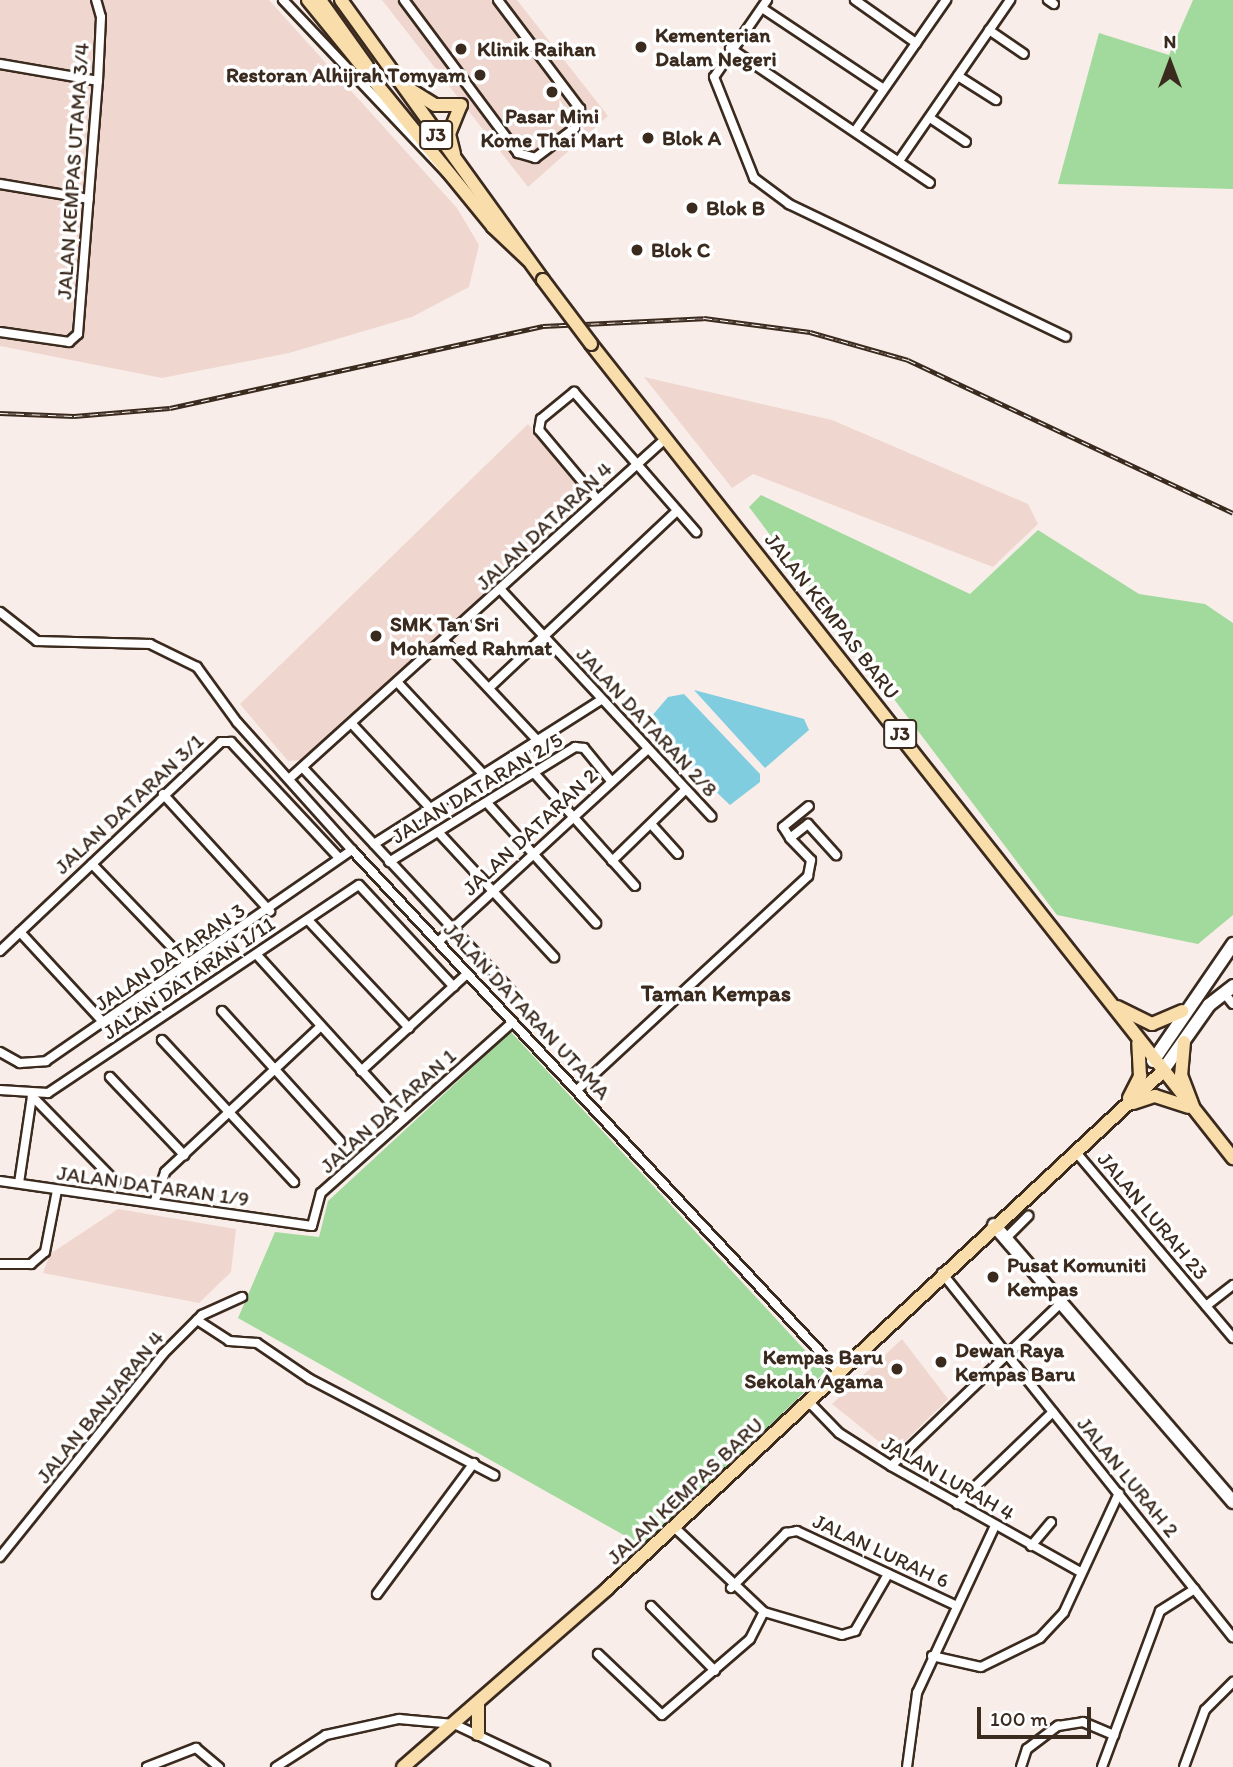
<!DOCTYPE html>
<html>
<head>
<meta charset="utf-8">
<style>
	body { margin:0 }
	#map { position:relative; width:1233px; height:1767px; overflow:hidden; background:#f8ede9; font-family:Itim,sans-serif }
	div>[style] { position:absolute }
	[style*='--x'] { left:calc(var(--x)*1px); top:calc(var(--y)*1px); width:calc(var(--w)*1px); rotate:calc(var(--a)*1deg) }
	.built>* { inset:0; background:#efd7cf }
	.green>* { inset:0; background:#a2da9e }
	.water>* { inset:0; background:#81cde0 }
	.roads { filter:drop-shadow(2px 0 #3b2a1e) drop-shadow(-2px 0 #3b2a1e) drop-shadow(0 2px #3b2a1e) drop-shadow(0 -2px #3b2a1e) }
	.street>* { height:8px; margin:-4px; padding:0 4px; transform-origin:4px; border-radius:4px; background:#fff }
	.secondary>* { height:12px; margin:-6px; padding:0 6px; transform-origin:6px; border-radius:6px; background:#fff }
	.primary>* { height:12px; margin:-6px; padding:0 6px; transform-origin:6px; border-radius:6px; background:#f9deab }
	.rail>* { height:5px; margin-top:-2.5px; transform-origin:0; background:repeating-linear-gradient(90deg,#fff 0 8px,#3b2a1e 0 16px); box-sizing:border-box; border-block:2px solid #3b2a1e }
	.bridges { filter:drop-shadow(2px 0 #3b2a1e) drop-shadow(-2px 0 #3b2a1e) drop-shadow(0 2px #3b2a1e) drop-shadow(0 -2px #3b2a1e) }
	.primary-bridge>* { height:12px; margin:-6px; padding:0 6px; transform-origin:6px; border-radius:6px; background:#f9deab }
	.dots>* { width:19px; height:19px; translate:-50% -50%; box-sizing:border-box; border:4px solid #fff; border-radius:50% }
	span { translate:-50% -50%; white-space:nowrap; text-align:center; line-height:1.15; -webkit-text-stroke:7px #fff; paint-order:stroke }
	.shield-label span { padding:2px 5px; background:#fff; border:2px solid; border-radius:5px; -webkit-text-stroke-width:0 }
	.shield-label { font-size:19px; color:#3b2a1e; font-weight:700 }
	.poi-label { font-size:21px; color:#3b2a1e; font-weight:700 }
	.left { translate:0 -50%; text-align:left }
	.right { translate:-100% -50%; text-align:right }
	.street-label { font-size:21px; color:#3b2a1e }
	.neighbourhood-label { font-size:23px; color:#3b2a1e; font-weight:700 }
	.north { position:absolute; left:1135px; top:28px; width:70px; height:70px; -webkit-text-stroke:5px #fff; paint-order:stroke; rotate:0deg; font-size:19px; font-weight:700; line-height:28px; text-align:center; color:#3b2a1e }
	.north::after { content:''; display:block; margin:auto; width:24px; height:32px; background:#3b2a1e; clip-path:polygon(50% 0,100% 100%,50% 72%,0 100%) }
	.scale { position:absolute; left:977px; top:1707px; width:114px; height:32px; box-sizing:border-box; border:4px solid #3b2a1e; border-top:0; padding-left:9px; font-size:21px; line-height:24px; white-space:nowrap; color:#3b2a1e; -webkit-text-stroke:5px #fff; paint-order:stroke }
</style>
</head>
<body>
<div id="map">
	<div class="built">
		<i style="clip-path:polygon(0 0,269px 0,457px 208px,479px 245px,469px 287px,412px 317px,289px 353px,162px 378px,0 346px)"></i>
		<i style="clip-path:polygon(382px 0,517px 0,608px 116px,528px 187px)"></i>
		<i style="clip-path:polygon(644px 377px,832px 420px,1028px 504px,1038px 524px,993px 567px,753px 474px,732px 488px)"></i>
		<i style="clip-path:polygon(528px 424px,591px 495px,308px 760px,288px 761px,240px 704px)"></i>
		<i style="clip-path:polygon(118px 1209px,236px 1229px,231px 1272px,199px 1303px,43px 1273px,50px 1254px)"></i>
		<i style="clip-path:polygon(902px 1339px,948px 1399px,893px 1453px,832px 1404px)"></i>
	</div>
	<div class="green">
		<i style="clip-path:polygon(1193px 0,1233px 0,1233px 189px,1058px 184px,1099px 33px,1169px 55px)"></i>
		<i style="clip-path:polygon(761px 495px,970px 594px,1038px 530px,1139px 594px,1205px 604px,1233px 623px,1233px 915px,1198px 944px,1057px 915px,749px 507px)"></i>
		<i style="clip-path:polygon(511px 1032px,825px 1372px,645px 1547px,238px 1318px,275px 1232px,319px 1237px,328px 1201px)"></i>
	</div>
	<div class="water">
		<i style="clip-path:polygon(694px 690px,804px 719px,809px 730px,765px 768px)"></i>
		<i style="clip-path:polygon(684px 694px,760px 774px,760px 782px,730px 805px,645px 724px,668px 697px)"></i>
	</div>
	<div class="roads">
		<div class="street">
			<i style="--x:283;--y:0;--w:246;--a:46.6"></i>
			<i style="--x:404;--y:0;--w:191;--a:53.3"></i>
			<i style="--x:518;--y:153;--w:18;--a:16"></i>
			<i style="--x:535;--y:158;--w:50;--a:-36.9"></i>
			<i style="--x:575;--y:128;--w:20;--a:-75"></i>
			<i style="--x:580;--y:109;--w:136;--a:-127"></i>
			<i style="--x:767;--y:0;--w:93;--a:124.5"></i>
			<i style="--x:714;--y:77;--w:109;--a:68.4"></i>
			<i style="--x:754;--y:178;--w:44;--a:36.6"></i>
			<i style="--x:789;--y:204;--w:307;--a:25.6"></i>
			<i style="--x:855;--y:0;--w:75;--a:35.2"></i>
			<i style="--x:1048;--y:0;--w:7;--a:34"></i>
			<i style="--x:762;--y:8;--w:146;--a:33.6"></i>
			<i style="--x:989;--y:30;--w:42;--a:34.4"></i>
			<i style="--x:730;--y:48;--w:241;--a:34"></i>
			<i style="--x:0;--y:64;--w:99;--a:9.8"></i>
			<i style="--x:958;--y:76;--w:45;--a:32.3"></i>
			<i style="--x:930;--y:118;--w:43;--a:33.7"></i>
			<i style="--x:855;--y:131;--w:160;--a:-55.2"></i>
			<i style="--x:899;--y:161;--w:196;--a:-55.4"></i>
			<i style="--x:0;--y:184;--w:90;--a:9.6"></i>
			<i style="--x:0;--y:332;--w:70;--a:8.2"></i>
			<i style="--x:69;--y:342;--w:12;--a:-42"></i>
			<i style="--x:78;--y:334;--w:254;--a:-85.5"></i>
			<i style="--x:98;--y:81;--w:64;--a:-87.3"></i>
			<i style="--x:101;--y:17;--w:18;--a:-106"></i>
			<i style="--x:597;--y:499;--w:90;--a:-130"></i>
			<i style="--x:539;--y:430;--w:11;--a:-80"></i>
			<i style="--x:541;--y:419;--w:43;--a:-39.3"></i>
			<i style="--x:574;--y:392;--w:186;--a:48.9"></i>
			<i style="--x:501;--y:590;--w:309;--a:47.1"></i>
			<i style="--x:0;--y:612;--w:47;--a:38.1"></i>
			<i style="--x:37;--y:641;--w:113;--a:1.5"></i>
			<i style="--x:150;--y:644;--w:52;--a:26.1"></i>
			<i style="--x:197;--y:667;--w:68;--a:54"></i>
			<i style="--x:237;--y:722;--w:172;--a:48.1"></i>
			<i style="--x:352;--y:850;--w:714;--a:46.99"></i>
			<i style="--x:444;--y:641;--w:139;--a:46.8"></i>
			<i style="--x:398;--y:683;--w:127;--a:46.9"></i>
			<i style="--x:489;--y:688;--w:257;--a:-43.3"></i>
			<i style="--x:352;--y:724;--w:115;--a:47.1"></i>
			<i style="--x:304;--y:769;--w:309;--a:47"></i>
			<i style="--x:535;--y:774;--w:150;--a:48.2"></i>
			<i style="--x:290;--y:778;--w:506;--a:-42.11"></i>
			<i style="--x:163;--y:794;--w:159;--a:47.6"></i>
			<i style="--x:488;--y:804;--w:161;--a:47.8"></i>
			<i style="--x:651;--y:824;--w:40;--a:48"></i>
			<i style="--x:440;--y:834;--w:168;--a:47.2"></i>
			<i style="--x:790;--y:838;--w:13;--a:-122"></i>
			<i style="--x:783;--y:827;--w:33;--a:-39"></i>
			<i style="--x:374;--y:844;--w:269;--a:-32.4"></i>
			<i style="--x:612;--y:861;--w:102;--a:-44.2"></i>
			<i style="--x:389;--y:862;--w:219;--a:-31.7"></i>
			<i style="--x:575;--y:747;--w:9;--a:6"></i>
			<i style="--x:584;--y:748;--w:43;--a:50.7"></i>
			<i style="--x:92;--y:864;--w:140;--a:46.2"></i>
			<i style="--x:308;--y:920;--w:148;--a:46.9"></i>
			<i style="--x:20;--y:932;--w:124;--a:47.3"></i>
			<i style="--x:438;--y:942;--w:284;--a:-42.6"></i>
			<i style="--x:0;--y:951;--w:304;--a:-43.4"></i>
			<i style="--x:221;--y:742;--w:10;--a:0"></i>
			<i style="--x:231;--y:742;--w:158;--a:47"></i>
			<i style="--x:257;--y:955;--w:220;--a:47.8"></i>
			<i style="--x:1224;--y:993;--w:14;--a:51"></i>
			<i style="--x:222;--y:1011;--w:176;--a:47.8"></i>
			<i style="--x:162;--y:1040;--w:194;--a:47.1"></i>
			<i style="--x:0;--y:1052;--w:23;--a:29"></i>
			<i style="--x:20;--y:1063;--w:26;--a:-4"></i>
			<i style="--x:46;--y:1061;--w:372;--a:-34.6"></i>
			<i style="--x:361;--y:1071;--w:144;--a:-42.5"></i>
			<i style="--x:110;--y:1077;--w:108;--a:46.5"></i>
			<i style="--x:0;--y:1090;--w:48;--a:3.6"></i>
			<i style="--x:48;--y:1093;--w:374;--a:-33.8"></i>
			<i style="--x:359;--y:885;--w:139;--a:47"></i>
			<i style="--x:577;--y:1090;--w:315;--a:-42.8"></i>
			<i style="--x:808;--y:876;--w:16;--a:-79"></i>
			<i style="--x:811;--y:860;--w:30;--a:-134"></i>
			<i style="--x:790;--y:838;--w:23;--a:-38"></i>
			<i style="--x:808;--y:824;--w:42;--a:47.9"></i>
			<i style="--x:32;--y:1096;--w:120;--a:45.7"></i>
			<i style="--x:1075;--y:1151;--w:245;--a:49.8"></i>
			<i style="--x:0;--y:1181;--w:315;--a:8.2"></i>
			<i style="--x:312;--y:1226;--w:34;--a:-75"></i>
			<i style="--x:321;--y:1193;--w:257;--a:-41.7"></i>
			<i style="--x:19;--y:1183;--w:88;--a:-81.5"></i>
			<i style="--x:154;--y:1203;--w:33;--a:-70"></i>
			<i style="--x:165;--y:1172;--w:212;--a:-43.1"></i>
			<i style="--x:1005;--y:1239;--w:33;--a:-45"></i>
			<i style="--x:0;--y:1264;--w:31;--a:0"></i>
			<i style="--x:31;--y:1264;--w:18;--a:-41"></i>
			<i style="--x:45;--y:1252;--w:63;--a:-79"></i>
			<i style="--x:942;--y:1273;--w:466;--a:51.4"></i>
			<i style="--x:1206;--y:1306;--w:34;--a:-38"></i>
			<i style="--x:197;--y:1320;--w:38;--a:33"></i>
			<i style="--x:229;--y:1341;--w:28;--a:4"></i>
			<i style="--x:257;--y:1343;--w:64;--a:34.2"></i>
			<i style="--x:310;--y:1379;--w:208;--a:27.6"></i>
			<i style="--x:809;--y:1402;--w:43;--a:45.9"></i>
			<i style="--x:839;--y:1433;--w:62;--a:32.4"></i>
			<i style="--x:891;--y:1466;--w:215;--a:29.2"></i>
			<i style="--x:891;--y:1466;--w:237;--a:-43.8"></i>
			<i style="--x:957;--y:1504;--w:133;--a:-43.8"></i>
			<i style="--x:674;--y:1527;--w:124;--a:43.4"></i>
			<i style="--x:764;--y:1612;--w:81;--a:16.4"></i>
			<i style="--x:842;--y:1635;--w:14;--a:-17"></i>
			<i style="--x:855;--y:1631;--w:66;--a:-59.9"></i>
			<i style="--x:1031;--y:1546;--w:31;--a:-50"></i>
			<i style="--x:0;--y:1557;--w:260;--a:-51.2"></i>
			<i style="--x:163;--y:1354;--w:55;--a:-45"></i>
			<i style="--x:202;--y:1315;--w:44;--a:-24.2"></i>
			<i style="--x:731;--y:1588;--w:78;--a:-45"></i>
			<i style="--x:786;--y:1533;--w:11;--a:-10"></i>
			<i style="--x:797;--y:1531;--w:174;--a:25.1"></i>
			<i style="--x:377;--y:1594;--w:163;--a:-53.5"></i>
			<i style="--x:651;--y:1606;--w:91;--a:45.4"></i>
			<i style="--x:598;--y:1654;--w:88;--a:43.6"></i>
			<i style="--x:662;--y:1715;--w:116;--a:-40.8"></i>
			<i style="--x:750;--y:1639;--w:30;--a:-63"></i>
			<i style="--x:932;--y:1656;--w:50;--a:12.7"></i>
			<i style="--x:981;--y:1667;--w:66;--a:-26.2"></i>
			<i style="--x:1040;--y:1638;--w:35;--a:-47"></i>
			<i style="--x:1064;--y:1612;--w:131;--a:-65.2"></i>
			<i style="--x:147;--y:1767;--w:53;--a:-21.2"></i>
			<i style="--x:196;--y:1748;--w:30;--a:40"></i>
			<i style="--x:276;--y:1767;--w:59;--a:-32.6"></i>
			<i style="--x:326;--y:1735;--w:75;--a:-12.4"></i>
			<i style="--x:399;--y:1719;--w:55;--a:5.2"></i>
			<i style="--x:454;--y:1724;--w:101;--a:25.3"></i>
			<i style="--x:907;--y:1767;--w:75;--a:-82.3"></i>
			<i style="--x:917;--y:1693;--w:184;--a:-65"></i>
			<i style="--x:1021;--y:1767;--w:19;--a:-72"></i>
			<i style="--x:1027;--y:1749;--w:39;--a:-37"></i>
			<i style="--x:1058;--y:1726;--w:25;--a:-9"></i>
			<i style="--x:1083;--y:1722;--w:34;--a:23"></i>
			<i style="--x:1102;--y:1767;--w:166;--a:-69.6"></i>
			<i style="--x:1160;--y:1611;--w:41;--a:-32.2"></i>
			<i style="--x:1184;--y:1767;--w:61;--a:-69.8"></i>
			<i style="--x:1205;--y:1710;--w:40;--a:-45"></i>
		</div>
		<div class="secondary">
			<i style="--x:1153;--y:1061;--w:142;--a:-55.6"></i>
			<i style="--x:1161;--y:1073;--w:83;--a:-54.8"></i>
			<i style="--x:1209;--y:1005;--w:31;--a:-38"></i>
			<i style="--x:994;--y:1225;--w:366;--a:49.2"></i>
		</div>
		<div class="primary">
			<i style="--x:308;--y:0;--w:293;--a:50.8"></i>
			<i style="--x:493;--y:227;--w:48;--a:43.3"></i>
			<i style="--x:320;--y:0;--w:81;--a:54.5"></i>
			<i style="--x:341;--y:0;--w:345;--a:54.2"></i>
			<i style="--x:411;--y:90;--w:28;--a:32"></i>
			<i style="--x:435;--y:105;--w:26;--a:0"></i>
			<i style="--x:454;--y:154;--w:21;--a:-104"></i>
			<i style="--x:449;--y:134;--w:31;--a:-68"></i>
			<i style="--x:591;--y:344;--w:1037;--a:51.74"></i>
			<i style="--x:1117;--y:1007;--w:39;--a:26"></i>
			<i style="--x:1152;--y:1024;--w:33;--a:-23"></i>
			<i style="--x:1184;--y:1042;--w:33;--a:95"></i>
			<i style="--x:1181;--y:1075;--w:33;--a:69"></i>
			<i style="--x:1129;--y:1098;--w:25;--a:-63"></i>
			<i style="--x:1140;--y:1076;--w:33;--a:-93"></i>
			<i style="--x:1133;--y:1103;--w:23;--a:-18"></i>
			<i style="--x:1155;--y:1096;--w:35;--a:18"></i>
			<i style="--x:478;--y:1734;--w:31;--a:-90"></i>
			<i style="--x:403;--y:1767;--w:271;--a:-41.1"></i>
			<i style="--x:607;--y:1589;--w:757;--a:-42.97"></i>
		</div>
	</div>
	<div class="rail">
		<i style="--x:0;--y:413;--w:74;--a:2.3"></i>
		<i style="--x:74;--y:416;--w:96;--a:-4.8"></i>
		<i style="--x:170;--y:408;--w:382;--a:-12.4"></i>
		<i style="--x:543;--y:326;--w:161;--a:-2.8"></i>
		<i style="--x:704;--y:318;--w:107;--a:7.5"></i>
		<i style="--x:810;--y:332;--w:102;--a:15.9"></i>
		<i style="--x:908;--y:360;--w:359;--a:25.2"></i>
	</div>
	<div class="bridges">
		<div class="primary-bridge">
			<i style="--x:543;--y:280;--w:80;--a:53.1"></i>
		</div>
	</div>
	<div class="dots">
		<i style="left:641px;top:47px;background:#3b2a1e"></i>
		<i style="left:461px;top:49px;background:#3b2a1e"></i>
		<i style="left:480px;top:75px;background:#3b2a1e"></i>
		<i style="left:552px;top:92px;background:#3b2a1e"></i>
		<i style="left:648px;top:138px;background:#3b2a1e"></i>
		<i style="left:692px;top:208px;background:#3b2a1e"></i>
		<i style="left:637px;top:250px;background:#3b2a1e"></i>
		<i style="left:376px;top:636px;background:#3b2a1e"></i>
		<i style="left:993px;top:1277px;background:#3b2a1e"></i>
		<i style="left:941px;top:1362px;background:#3b2a1e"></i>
		<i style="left:897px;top:1369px;background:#3b2a1e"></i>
	</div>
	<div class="shield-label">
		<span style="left:436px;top:135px">J3</span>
		<span style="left:900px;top:734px">J3</span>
	</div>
	<div class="poi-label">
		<span class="left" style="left:655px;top:47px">Kementerian<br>Dalam Negeri</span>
		<span class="left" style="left:477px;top:49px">Klinik Raihan</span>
		<span class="right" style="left:466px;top:75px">Restoran Alhijrah Tomyam</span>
		<span style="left:552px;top:128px">Pasar Mini<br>Kome Thai Mart</span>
		<span class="left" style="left:662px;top:138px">Blok A</span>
		<span class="left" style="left:706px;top:208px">Blok B</span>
		<span class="left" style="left:651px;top:250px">Blok C</span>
		<span class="left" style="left:390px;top:636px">SMK Tan Sri<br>Mohamed Rahmat</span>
		<span class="left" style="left:1007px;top:1277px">Pusat Komuniti<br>Kempas</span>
		<span class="left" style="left:955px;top:1362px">Dewan Raya<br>Kempas Baru</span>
		<span class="right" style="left:883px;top:1369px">Kempas Baru<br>Sekolah Agama</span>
	</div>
	<div class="street-label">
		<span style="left:73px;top:171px;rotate:-86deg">JALAN KEMPAS UTAMA 3/4</span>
		<span style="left:544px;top:526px;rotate:-43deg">JALAN DATARAN 4</span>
		<span style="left:832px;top:616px;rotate:52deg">JALAN KEMPAS BARU</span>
		<span style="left:647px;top:722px;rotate:47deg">JALAN DATARAN 2/8</span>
		<span style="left:477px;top:788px;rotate:-31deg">JALAN DATARAN 2/5</span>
		<span style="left:129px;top:804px;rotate:-43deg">JALAN DATARAN 3/1</span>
		<span style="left:530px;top:832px;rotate:-43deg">JALAN DATARAN 2</span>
		<span style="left:170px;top:957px;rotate:-34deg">JALAN DATARAN 3</span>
		<span style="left:189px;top:978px;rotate:-34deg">JALAN DATARAN 1/11</span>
		<span style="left:527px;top:1011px;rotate:47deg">JALAN DATARAN UTAMA</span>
		<span style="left:388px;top:1111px;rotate:-42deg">JALAN DATARAN 1</span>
		<span style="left:153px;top:1186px;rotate:8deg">JALAN DATARAN 1/9</span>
		<span style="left:1153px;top:1216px;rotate:50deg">JALAN LURAH 23</span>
		<span style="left:100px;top:1407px;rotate:-51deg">JALAN BANJARAN 4</span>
		<span style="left:1128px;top:1477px;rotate:51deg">JALAN LURAH 2</span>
		<span style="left:948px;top:1478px;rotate:30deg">JALAN LURAH 4</span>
		<span style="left:685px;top:1491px;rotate:-43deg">JALAN KEMPAS BARU</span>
		<span style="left:881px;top:1551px;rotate:25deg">JALAN LURAH 6</span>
	</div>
	<div class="neighbourhood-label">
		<span style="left:716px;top:993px">Taman Kempas</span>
	</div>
	<div class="north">N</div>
	<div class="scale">100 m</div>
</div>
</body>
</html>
